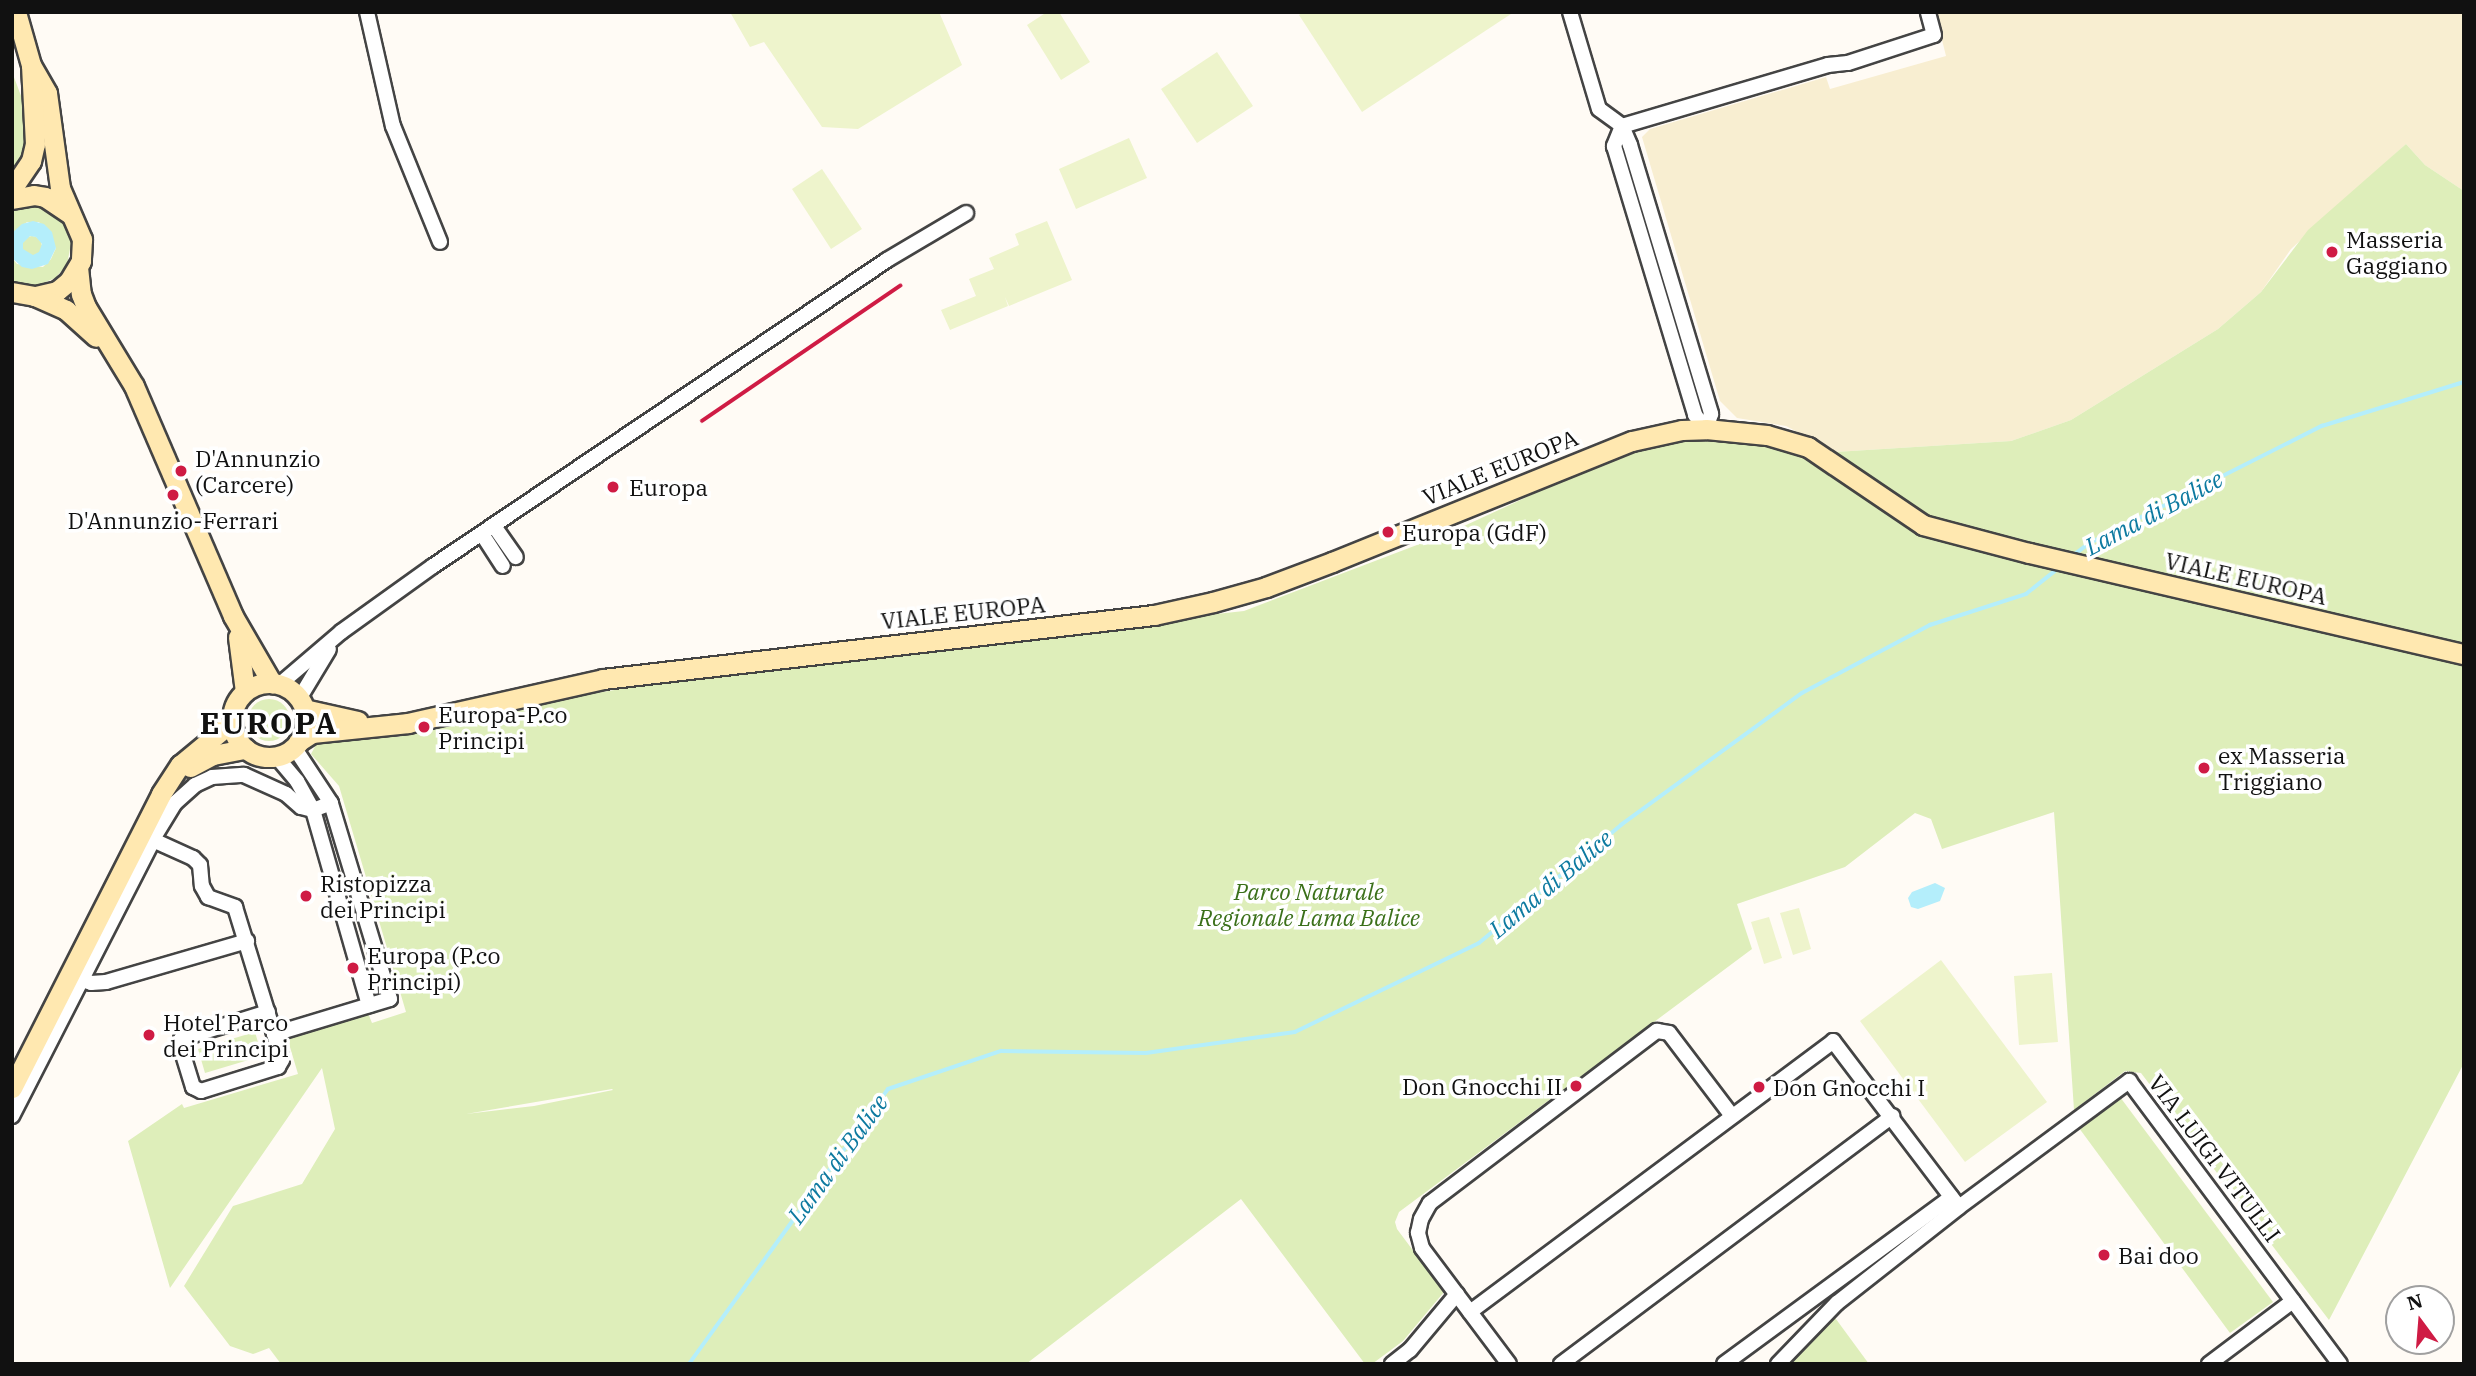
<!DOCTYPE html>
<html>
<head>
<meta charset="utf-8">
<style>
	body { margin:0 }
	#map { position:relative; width:2476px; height:1376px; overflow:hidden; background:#fffbf5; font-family:"IBM Plex Serif",serif }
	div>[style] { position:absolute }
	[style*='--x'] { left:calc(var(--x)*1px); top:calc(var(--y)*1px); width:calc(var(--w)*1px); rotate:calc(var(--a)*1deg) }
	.farmland>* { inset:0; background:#f8eed1 }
	.green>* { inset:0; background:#deeeba }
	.round { border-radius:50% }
	.pitch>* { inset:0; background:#eef4cc }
	.water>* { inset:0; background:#b4eefb }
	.stream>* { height:3.5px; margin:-1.75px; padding:0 1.75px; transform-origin:1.75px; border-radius:1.75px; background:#b4eefb }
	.roads { filter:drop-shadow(2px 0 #444) drop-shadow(-2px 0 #444) drop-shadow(0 2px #444) drop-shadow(0 -2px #444) }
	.street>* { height:14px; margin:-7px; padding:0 7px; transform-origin:7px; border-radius:7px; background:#fff }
	.secondary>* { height:19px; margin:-9.5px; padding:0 9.5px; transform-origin:9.5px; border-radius:9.5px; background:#ffe8b0 }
	.secondary>.ring { margin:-9.5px; padding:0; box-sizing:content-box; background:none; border:19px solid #ffe8b0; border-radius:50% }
	.rail>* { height:3.5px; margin:-1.75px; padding:0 1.75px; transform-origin:1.75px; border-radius:1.75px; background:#cf1b44 }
	.dots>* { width:19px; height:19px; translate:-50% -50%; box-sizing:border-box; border:4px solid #fff; border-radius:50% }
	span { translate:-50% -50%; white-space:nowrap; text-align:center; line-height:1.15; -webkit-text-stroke:7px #fff; paint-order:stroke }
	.poi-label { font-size:23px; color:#111 }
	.left { translate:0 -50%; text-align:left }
	.right { translate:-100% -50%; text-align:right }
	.street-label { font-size:23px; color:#111 }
	.park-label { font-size:23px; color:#3b701a; font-style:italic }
	.water-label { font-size:24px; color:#0d7aa0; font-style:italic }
	.district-label { font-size:30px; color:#111; font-weight:700; letter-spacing:2px }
	.frame { position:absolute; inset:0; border:14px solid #111; pointer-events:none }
	.north { position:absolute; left:2385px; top:1285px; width:70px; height:70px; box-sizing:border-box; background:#fff; border:2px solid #a0a0a0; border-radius:50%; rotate:344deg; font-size:19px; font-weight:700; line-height:28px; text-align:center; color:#111 }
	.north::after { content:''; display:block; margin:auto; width:24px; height:32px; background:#cf1b44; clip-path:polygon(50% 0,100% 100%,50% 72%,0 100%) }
</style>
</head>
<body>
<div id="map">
	<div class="farmland">
		<i style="clip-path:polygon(1935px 12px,2464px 12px,2464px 191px,2425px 165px,2406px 144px,2291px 249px,2261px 292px,2218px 329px,2071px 420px,2011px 441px,1835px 452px,1786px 426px,1737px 418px,1720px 401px,1642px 137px,1650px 129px,1826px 77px,1830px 89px,1946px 56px)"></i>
	</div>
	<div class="green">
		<i style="clip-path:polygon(12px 72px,26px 109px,25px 150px,12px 177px)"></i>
		<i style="clip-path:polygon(evenodd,2406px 144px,2425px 165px,2464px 191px,2464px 1063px,2329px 1320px,2141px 1073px,2125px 1071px,2074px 1110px,2054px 812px,1942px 849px,1931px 819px,1915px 813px,1845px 867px,1737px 904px,1752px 949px,1399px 1212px,1395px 1222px,1397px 1229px,1444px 1292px,1403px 1341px,1372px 1364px,1365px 1364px,1241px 1199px,1026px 1364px,281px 1364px,269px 1348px,253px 1354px,230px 1346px,184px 1286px,233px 1206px,302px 1184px,335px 1129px,322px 1068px,170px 1288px,128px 1141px,182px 1104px,184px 1108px,298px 1074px,287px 1037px,368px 1013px,372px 1023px,406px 1012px,339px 786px,311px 754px,317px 743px,337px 737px,397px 737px,560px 699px,657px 683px,796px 667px,902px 648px,1244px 611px,1451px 532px,1620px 454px,1708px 437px,1835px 452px,2011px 441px,2071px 420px,2218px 329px,2261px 292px,2308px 230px,2406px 144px,613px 1090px,534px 1106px,466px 1114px,612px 1089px,613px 1090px)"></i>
		<i style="clip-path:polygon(24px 206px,47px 208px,65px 221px,72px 238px,67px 265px,55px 278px,39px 285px,22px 285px,12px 280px,12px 258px,17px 264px,43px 267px,51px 259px,56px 248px,39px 222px,27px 222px,12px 233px,12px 211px)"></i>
		<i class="round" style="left:22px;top:236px;width:20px;height:20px"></i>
		<i class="round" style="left:248px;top:699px;width:42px;height:42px"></i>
		<i style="clip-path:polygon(255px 1032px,262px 1056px,205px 1073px,198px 1049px)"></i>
		<i style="clip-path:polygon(2120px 1097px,2273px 1302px,2230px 1333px,2079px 1128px)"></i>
		<i style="clip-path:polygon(1833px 1315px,1869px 1364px,1783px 1364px)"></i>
	</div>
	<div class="pitch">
		<i style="clip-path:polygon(730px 12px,939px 12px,962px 65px,858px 129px,822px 127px,764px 42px,750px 47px)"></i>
		<i style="clip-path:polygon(1047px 12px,1059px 12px,1090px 62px,1061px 80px,1027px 25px)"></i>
		<i style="clip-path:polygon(1303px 12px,1514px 12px,1362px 112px,1299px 15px)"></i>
		<i style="clip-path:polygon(1217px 52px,1253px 106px,1197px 143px,1161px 89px)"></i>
		<i style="clip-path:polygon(1129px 138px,1147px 178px,1076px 209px,1059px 169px)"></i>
		<i style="clip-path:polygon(822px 169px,862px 229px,831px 249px,792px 189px)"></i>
		<i style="clip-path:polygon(1047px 221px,1072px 280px,1009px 306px,1005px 297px,1008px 306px,950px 330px,941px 310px,976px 296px,969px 279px,994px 269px,989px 258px,1019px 245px,1015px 234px)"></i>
		<i style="clip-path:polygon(1799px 908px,1811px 949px,1793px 955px,1780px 913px)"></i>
		<i style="clip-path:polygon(1769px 917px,1782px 958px,1764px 964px,1751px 922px)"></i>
		<i style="clip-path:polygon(1941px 960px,2047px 1102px,1965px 1162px,1860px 1021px)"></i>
		<i style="clip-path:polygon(2052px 973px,2058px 1042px,2019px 1045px,2014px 976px)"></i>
	</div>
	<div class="water">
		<i style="clip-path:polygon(evenodd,33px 221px,44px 224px,52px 232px,56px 248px,48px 264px,32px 269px,22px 267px,12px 258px,12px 233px,22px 224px,33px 221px,30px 236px,36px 237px,42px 244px,39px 252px,33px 255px,23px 249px,23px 243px,30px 236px)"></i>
		<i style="clip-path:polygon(1935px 883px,1945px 888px,1940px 901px,1918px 909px,1911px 907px,1908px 898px,1912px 892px)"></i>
	</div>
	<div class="stream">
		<i style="--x:2074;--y:555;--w:18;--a:-38"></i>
		<i style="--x:2088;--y:544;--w:262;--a:-26.8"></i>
		<i style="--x:2322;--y:426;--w:149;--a:-17.2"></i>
		<i style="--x:689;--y:1364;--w:339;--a:-54.1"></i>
		<i style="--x:888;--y:1089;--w:119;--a:-18.6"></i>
		<i style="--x:1001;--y:1051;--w:145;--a:0.8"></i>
		<i style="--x:1146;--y:1053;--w:150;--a:-8"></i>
		<i style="--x:1295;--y:1032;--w:204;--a:-25.8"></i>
		<i style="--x:1479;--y:943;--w:185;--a:-39.7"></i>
		<i style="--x:1621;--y:825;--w:224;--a:-36.1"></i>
		<i style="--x:1802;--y:693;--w:145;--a:-28"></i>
		<i style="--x:1930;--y:625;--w:101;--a:-17.9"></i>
		<i style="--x:2026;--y:594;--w:43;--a:-38.5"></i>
	</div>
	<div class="roads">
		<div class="street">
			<i style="--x:367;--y:12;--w:117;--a:77.2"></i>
			<i style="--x:393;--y:126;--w:125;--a:67.9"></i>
			<i style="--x:1570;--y:12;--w:101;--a:73.4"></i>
			<i style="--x:1599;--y:109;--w:29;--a:36"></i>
			<i style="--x:1622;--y:126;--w:21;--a:67"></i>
			<i style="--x:1630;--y:145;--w:281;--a:73.2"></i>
			<i style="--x:1711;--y:414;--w:16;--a:108"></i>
			<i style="--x:1622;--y:126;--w:215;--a:-16.5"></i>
			<i style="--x:1828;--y:65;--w:20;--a:-6"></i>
			<i style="--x:1848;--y:63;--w:90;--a:-18"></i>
			<i style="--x:1934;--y:35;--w:24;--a:-105"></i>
			<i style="--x:1622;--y:126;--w:22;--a:112"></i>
			<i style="--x:1614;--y:146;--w:281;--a:73.2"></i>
			<i style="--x:1695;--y:415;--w:18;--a:52"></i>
			<i style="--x:494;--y:526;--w:38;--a:55"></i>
			<i style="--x:482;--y:534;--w:38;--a:57"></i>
			<i style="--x:279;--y:685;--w:82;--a:-40.5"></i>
			<i style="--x:341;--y:632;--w:113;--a:-35.7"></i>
			<i style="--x:433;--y:566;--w:547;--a:-33.98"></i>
			<i style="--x:887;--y:260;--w:92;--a:-30.7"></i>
			<i style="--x:299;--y:699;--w:58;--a:-59"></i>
			<i style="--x:276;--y:756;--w:33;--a:50"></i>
			<i style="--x:297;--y:781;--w:33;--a:61"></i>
			<i style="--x:313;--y:810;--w:203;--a:74"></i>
			<i style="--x:148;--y:847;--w:52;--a:-58.5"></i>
			<i style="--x:175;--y:803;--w:27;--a:-42"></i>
			<i style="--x:195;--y:785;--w:19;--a:-25"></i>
			<i style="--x:212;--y:777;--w:32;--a:-4"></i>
			<i style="--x:244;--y:775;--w:46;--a:24.3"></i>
			<i style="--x:286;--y:794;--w:20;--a:41"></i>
			<i style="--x:301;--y:807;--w:12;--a:14"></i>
			<i style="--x:313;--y:810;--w:19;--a:-21"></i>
			<i style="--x:74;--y:977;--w:18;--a:19"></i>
			<i style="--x:91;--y:983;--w:15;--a:-4"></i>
			<i style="--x:106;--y:982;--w:147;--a:-16.2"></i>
			<i style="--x:268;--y:1012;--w:91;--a:162.8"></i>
			<i style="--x:181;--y:1039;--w:9;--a:90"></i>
			<i style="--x:181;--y:1048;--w:41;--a:72.9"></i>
			<i style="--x:193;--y:1087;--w:9;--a:27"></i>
			<i style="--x:201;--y:1091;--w:81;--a:-17.3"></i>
			<i style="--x:278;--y:1067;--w:8;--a:-60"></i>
			<i style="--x:282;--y:1060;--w:27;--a:-107"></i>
			<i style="--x:12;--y:1116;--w:310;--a:-62.9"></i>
			<i style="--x:153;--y:840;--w:44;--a:24.2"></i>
			<i style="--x:193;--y:858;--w:10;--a:45"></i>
			<i style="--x:200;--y:865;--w:21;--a:85"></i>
			<i style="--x:202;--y:886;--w:13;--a:61"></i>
			<i style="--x:208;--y:897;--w:29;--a:20"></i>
			<i style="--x:235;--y:907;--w:133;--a:72.9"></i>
			<i style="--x:274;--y:1034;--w:121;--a:-16.8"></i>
			<i style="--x:390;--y:999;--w:205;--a:-106.8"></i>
			<i style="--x:331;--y:803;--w:67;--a:-123.5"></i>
			<i style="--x:1470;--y:1312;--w:453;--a:-36.7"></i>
			<i style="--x:1833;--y:1041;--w:208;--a:52.8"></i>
			<i style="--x:1392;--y:1364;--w:23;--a:-38"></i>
			<i style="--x:1410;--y:1350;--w:73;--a:-50"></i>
			<i style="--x:1509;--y:1364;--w:145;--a:-126.9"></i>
			<i style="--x:1422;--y:1248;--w:16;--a:-105"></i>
			<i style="--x:1418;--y:1233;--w:14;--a:-78"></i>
			<i style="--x:1421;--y:1219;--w:18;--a:-61"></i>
			<i style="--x:1430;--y:1203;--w:285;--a:-37.2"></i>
			<i style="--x:1657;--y:1031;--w:12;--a:9"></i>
			<i style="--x:1669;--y:1033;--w:104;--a:52.8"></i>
			<i style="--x:1561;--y:1364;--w:414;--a:-36.8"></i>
			<i style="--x:1724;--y:1364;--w:282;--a:-36.3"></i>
			<i style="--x:1778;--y:1364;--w:85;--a:-46"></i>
			<i style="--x:1837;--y:1303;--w:155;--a:-38.2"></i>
			<i style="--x:1959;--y:1207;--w:212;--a:-36.5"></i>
			<i style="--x:2129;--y:1081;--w:353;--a:53.3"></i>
			<i style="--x:2209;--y:1364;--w:105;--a:-36.9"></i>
		</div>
		<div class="secondary">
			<i style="--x:16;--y:12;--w:55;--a:74.2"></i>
			<i style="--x:31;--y:65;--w:32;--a:60"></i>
			<i style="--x:47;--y:93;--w:96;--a:82.2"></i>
			<i style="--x:60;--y:188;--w:56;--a:66.7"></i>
			<i style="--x:82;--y:239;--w:22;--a:93"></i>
			<i style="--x:81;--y:261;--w:23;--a:121"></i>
			<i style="--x:69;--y:281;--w:16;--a:140"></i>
			<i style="--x:57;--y:291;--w:23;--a:167"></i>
			<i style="--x:12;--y:189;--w:34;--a:-56"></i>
			<i style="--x:31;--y:161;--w:17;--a:-77"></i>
			<i style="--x:35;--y:144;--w:78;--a:-92.9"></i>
			<i style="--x:12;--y:199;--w:22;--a:-10"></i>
			<i style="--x:34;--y:195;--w:11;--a:10"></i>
			<i style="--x:45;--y:197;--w:30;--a:34"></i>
			<i style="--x:78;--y:267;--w:27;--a:84"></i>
			<i style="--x:81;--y:294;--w:14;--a:69"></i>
			<i style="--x:86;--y:307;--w:92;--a:58.7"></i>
			<i style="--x:134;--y:386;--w:250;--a:66.7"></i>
			<i style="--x:233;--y:616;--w:78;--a:59.8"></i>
			<i style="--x:12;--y:292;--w:23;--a:10"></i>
			<i style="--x:35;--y:296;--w:34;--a:24"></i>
			<i style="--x:66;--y:310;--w:40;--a:42"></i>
			<i style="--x:238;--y:637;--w:55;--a:82.7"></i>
			<i class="ring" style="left:232px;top:683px;width:55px;height:55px"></i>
			<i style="--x:304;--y:709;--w:55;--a:12.5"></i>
			<i style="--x:298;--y:742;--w:17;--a:-33"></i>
			<i style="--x:312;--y:733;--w:97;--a:-5.9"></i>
			<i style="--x:408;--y:723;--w:200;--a:-12.7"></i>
			<i style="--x:603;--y:679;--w:555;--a:-6.63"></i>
			<i style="--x:1154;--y:615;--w:60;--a:-12.4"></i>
			<i style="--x:1213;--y:602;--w:55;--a:-15.8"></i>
			<i style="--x:1266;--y:587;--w:71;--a:-20.7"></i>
			<i style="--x:1332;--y:562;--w:323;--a:-22"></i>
			<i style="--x:1632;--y:441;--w:51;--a:-12.4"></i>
			<i style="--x:1682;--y:430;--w:24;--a:-2"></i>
			<i style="--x:1706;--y:429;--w:61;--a:5.6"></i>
			<i style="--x:1767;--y:435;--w:43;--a:16.3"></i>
			<i style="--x:1808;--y:447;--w:139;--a:34.1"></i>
			<i style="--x:1923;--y:525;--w:110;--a:14.8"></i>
			<i style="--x:2029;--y:553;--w:447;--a:13.1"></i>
			<i style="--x:190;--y:767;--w:26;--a:-28"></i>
			<i style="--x:213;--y:755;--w:33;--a:-11"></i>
			<i style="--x:12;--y:1088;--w:330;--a:-63.1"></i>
			<i style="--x:161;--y:794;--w:35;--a:-57"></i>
			<i style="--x:180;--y:765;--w:67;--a:-39.6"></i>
		</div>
	</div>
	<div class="rail">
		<i style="--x:702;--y:421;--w:240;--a:-34.3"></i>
	</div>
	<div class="dots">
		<i style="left:2332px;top:252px;background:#cf1b44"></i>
		<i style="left:181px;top:471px;background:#cf1b44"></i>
		<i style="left:613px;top:487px;background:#cf1b44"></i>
		<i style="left:173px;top:495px;background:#cf1b44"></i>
		<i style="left:1388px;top:532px;background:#cf1b44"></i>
		<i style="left:424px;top:727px;background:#cf1b44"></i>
		<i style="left:2204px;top:768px;background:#cf1b44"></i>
		<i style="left:306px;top:896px;background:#cf1b44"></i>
		<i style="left:353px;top:968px;background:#cf1b44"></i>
		<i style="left:149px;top:1035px;background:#cf1b44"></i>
		<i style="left:1576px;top:1086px;background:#cf1b44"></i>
		<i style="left:1759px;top:1087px;background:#cf1b44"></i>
		<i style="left:2104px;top:1255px;background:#cf1b44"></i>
	</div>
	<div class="poi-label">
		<span class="left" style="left:2346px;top:252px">Masseria<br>Gaggiano</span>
		<span class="left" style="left:195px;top:471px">D'Annunzio<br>(Carcere)</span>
		<span class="left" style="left:629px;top:487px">Europa</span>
		<span style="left:173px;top:520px">D'Annunzio-Ferrari</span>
		<span class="left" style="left:1402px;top:532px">Europa (GdF)</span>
		<span class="left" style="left:438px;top:727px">Europa-P.co<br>Principi</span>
		<span class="left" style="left:2218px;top:768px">ex Masseria<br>Triggiano</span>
		<span class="left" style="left:320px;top:896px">Ristopizza<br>dei Principi</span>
		<span class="left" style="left:367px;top:968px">Europa (P.co<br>Principi)</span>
		<span class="left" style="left:163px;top:1035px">Hotel Parco<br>dei Principi</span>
		<span class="right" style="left:1562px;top:1086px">Don Gnocchi II</span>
		<span class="left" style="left:1773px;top:1087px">Don Gnocchi I</span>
		<span class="left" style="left:2118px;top:1255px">Bai doo</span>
	</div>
	<div class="street-label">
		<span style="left:1500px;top:467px;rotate:-22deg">VIALE EUROPA</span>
		<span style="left:2246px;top:578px;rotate:13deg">VIALE EUROPA</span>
		<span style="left:963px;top:612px;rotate:-6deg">VIALE EUROPA</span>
		<span style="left:2215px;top:1158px;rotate:53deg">VIA LUIGI VITULLI</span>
	</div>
	<div class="park-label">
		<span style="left:1309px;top:904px">Parco Naturale<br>Regionale Lama Balice</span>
	</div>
	<div class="water-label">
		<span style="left:2154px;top:513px;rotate:-28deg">Lama di Balice</span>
		<span style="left:1551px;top:884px;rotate:-40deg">Lama di Balice</span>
		<span style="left:838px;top:1159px;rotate:-54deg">Lama di Balice</span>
	</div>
	<div class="district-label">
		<span style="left:269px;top:723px">EUROPA</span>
	</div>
	<div class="frame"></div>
	<div class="north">N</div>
</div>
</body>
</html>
